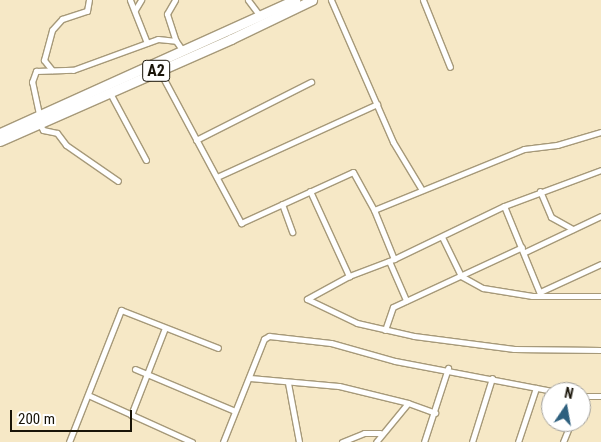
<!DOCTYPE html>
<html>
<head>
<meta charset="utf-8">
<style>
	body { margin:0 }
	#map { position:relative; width:601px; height:442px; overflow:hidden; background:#f6e8c6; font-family:"Roboto Condensed",sans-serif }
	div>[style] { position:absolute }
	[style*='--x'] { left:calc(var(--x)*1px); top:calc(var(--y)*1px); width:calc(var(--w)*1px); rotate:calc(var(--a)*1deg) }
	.roads { filter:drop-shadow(1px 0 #a69979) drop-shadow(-1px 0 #a69979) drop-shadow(0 1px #a69979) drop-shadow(0 -1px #a69979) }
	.street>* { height:5px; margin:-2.5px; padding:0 2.5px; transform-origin:2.5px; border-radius:2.5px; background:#fff }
	.highway>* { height:9px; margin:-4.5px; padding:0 4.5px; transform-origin:4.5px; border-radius:4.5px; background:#fff }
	span { translate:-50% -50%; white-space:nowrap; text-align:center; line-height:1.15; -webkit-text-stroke:5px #fff; paint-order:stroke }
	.shield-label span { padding:1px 4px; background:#fff; border:1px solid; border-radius:4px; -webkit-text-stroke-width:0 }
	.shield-label { font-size:16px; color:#191408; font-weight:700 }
	.north { position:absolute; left:541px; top:382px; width:50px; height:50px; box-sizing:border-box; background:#fff; border:1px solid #a3a19c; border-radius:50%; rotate:12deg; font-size:14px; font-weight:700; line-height:20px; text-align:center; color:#191408 }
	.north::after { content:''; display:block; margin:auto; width:18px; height:22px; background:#2e607e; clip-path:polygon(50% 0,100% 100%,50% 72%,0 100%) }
	.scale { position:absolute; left:10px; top:410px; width:122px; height:22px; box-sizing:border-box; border:2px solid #191408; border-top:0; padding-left:6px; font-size:15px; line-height:18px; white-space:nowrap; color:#191408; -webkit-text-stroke:4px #fff; paint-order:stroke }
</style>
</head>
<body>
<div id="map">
	<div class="roads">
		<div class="street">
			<i style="--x:130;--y:0;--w:46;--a:68.4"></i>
			<i style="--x:175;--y:0;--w:16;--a:120"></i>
			<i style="--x:167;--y:14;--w:28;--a:72"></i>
			<i style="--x:248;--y:0;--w:20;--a:53"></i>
			<i style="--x:331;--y:0;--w:155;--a:66.4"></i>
			<i style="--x:393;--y:142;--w:56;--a:58.9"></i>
			<i style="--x:423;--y:0;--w:72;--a:68.1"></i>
			<i style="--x:135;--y:10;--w:12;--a:-59"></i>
			<i style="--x:52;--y:70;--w:13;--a:-129"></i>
			<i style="--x:44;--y:60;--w:31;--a:-75"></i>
			<i style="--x:52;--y:30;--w:15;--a:-48"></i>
			<i style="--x:62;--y:19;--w:26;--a:-18"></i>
			<i style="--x:87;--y:11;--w:11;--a:-80"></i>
			<i style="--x:159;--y:70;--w:174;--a:61.8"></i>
			<i style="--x:241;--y:223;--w:123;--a:-24.5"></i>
			<i style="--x:353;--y:172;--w:43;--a:61.1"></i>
			<i style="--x:374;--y:210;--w:53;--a:67.8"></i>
			<i style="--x:110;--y:93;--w:76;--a:61.8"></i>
			<i style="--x:39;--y:114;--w:33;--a:-102"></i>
			<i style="--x:32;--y:82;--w:12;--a:-70"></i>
			<i style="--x:36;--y:71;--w:37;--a:-2"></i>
			<i style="--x:73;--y:70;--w:90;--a:-20"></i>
			<i style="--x:158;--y:39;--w:18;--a:6"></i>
			<i style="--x:176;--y:41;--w:12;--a:55"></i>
			<i style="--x:39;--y:123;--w:8;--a:60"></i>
			<i style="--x:43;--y:130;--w:14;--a:12"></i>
			<i style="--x:57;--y:133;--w:15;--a:53"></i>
			<i style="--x:66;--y:145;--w:63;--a:34.7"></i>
			<i style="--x:196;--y:140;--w:129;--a:-26.8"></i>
			<i style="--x:601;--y:170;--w:103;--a:159.6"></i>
			<i style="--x:504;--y:206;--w:122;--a:154.3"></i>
			<i style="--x:394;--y:259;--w:48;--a:159.3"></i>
			<i style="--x:349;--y:276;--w:48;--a:151.3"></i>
			<i style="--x:307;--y:299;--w:55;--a:25.6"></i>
			<i style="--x:357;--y:323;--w:58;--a:12.8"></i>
			<i style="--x:414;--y:336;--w:101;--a:7.4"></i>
			<i style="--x:514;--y:349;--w:87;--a:0.7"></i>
			<i style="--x:217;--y:177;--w:176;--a:-24.5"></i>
			<i style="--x:310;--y:191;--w:94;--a:65.4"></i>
			<i style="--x:540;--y:191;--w:28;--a:67"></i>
			<i style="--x:551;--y:217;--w:25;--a:29"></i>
			<i style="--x:282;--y:204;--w:30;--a:70"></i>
			<i style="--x:504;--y:206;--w:97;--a:67.7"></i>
			<i style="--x:374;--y:210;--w:162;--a:-22.1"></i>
			<i style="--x:524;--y:149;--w:33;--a:-7"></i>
			<i style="--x:557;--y:145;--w:46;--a:-16.5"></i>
			<i style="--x:442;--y:237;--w:43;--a:64"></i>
			<i style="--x:461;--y:276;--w:25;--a:29"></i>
			<i style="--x:483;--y:288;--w:50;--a:9.3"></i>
			<i style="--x:532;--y:296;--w:69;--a:0"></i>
			<i style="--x:525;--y:252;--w:84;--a:-25.3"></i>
			<i style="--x:389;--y:261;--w:43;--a:66.4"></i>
			<i style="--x:540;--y:292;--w:67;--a:-24.7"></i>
			<i style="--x:385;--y:330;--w:24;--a:-71"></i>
			<i style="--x:393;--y:307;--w:142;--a:-24.9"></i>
			<i style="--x:135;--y:369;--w:108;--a:22.8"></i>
			<i style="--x:250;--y:378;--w:89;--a:5.1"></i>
			<i style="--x:339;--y:386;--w:71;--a:13.8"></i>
			<i style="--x:408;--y:403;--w:29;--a:20"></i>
			<i style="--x:288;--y:383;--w:60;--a:79.4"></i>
			<i style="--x:88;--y:395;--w:114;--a:24.3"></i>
			<i style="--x:581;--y:396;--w:20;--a:0"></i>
			<i style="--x:131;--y:415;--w:93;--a:-68.7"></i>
			<i style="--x:69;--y:442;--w:142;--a:-68.5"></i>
			<i style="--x:121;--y:310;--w:104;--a:21.4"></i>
			<i style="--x:223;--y:442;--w:111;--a:-68.3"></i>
			<i style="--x:264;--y:339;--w:6;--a:-31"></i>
			<i style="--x:269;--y:336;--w:62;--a:6.4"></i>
			<i style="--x:331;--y:343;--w:66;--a:15.7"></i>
			<i style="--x:395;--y:361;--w:165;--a:10.8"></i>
			<i style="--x:342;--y:442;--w:24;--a:-22"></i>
			<i style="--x:364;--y:433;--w:16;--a:0"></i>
			<i style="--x:376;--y:442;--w:50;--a:-50.6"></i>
			<i style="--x:424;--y:442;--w:78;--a:-72"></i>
			<i style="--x:472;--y:442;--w:67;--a:-72.6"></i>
			<i style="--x:518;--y:442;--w:57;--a:-71.6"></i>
			<i style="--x:563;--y:442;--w:22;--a:-68"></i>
		</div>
		<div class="highway">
			<i style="--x:0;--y:133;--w:324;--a:-24.3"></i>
			<i style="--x:0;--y:141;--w:253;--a:-23.8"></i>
			<i style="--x:231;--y:39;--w:90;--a:-25.7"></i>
		</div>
	</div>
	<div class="shield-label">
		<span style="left:156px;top:71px">A2</span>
	</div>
	<div class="north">N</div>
	<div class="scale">200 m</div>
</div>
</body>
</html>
